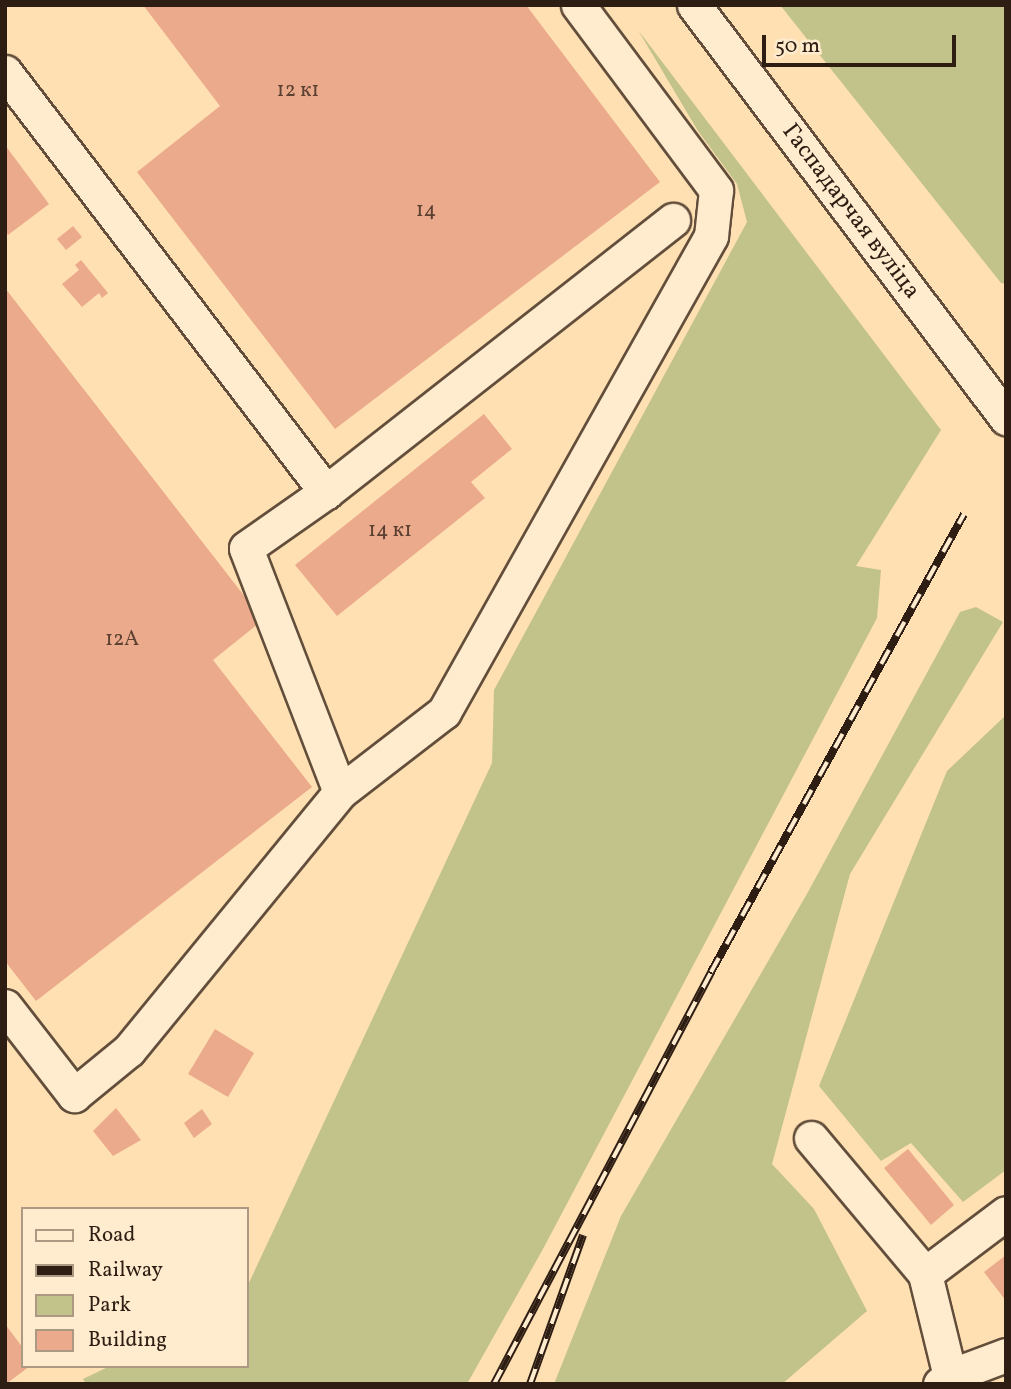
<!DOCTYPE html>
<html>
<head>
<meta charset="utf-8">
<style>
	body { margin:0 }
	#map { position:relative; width:1011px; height:1389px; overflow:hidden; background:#ffe0b2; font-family:Vollkorn,serif }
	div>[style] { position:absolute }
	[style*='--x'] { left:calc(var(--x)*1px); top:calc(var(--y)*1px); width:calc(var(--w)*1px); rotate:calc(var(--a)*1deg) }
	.green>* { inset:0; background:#c2c28b }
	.building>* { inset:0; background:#ebaa8b }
	.roads { filter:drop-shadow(2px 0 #624e3b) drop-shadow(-2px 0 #624e3b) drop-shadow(0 2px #624e3b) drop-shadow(0 -2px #624e3b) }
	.minor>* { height:33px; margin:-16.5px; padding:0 16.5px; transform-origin:16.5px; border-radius:16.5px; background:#ffebcd }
	.rail>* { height:8px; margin-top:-4px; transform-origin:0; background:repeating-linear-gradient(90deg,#ffebcd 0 16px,#2d1d13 0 32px); box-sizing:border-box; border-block:2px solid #2d1d13 }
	span { translate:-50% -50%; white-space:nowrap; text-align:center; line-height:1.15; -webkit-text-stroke:5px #ffebcd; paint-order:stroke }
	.number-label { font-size:21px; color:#5c4031 }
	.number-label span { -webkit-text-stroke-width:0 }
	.street-label { font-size:24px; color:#2d1d13 }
	.frame { position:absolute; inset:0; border:7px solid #2d1d13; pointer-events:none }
	.legend { position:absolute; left:21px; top:1207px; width:228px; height:161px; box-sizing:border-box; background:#ffebcd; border:2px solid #ab9983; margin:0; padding:9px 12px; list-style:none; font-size:21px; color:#2d1d13 }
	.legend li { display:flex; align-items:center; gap:14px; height:35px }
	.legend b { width:35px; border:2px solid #ab9983 }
	.scale { position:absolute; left:762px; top:35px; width:194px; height:32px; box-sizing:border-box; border:4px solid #2d1d13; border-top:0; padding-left:9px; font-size:21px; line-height:24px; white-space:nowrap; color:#2d1d13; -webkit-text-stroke:5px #ffebcd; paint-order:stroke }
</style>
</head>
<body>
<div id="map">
	<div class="green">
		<i style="clip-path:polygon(780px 5px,1006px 5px,1006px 284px,1001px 283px)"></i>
		<i style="clip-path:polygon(638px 30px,941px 430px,856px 566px,881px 570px,877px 618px,543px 1249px,467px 1384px,86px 1384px,83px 1379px,110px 1366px,247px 1366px,247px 1287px,492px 763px,494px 690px,747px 222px,737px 184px,698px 131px)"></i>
		<i style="clip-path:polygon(976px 607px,1003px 622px,850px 874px,772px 1164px,814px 1209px,867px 1311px,782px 1384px,554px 1384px,621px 1216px,808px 892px,960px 612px)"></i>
		<i style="clip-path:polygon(1006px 715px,1006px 1170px,963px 1202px,911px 1143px,881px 1161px,819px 1086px,947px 771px)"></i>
	</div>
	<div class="building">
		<i style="clip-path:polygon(143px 5px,526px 5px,660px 182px,335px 429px,137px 172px,220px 106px)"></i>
		<i style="clip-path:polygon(5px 145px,49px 204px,8px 235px,5px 230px)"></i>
		<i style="clip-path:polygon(73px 226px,82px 237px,66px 250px,57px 239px)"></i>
		<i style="clip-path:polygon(81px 260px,108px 293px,102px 298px,99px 293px,82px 307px,62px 284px,79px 270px,75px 265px)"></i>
		<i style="clip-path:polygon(5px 288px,263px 620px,213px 660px,312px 787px,36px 1001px,5px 961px)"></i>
		<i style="clip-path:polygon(484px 414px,512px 449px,471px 482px,485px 498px,337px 616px,295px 565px)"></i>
		<i style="clip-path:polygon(215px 1029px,254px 1053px,228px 1097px,188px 1074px)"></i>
		<i style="clip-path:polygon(116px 1108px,141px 1140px,113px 1156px,93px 1131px)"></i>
		<i style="clip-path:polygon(202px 1109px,212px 1124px,194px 1138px,184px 1123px)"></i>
		<i style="clip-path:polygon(908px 1149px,954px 1205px,931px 1225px,884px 1168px)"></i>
		<i style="clip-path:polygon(1006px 1255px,1006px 1301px,984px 1272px)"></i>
		<i style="clip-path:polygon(5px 1324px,23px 1348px,23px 1366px,30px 1366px,6px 1384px)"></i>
	</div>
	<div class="roads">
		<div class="minor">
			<i style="--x:694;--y:5;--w:518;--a:52.93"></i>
			<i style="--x:5;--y:72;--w:529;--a:52.61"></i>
			<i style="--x:326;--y:492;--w:441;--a:-38.1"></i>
			<i style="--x:340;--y:792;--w:131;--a:-37.6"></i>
			<i style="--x:444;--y:712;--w:546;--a:-60.71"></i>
			<i style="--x:711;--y:236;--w:46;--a:-83.8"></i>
			<i style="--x:716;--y:190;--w:231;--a:-126.7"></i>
			<i style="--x:5;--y:1006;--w:113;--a:52.2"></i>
			<i style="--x:74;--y:1095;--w:71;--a:-39.3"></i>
			<i style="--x:129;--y:1050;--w:333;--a:-50.7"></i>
			<i style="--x:340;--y:792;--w:261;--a:-111.1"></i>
			<i style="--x:246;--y:548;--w:98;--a:-35"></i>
			<i style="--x:811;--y:1138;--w:177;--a:50"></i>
			<i style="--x:950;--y:1376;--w:60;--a:-20.6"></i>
			<i style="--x:940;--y:1384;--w:13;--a:-39"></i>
			<i style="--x:950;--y:1376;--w:105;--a:-103.8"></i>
			<i style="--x:925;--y:1274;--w:101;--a:-37"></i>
		</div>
	</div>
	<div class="rail">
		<i style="--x:494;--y:1384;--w:466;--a:-62.2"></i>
		<i style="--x:711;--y:972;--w:523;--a:-61.08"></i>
		<i style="--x:530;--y:1384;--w:158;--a:-70.4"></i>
	</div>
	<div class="number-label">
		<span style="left:298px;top:91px">12 к1</span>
		<span style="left:426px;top:211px">14</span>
		<span style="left:390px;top:531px">14 к1</span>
		<span style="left:122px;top:640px">12А</span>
	</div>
	<div class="street-label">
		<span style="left:850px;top:212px;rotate:53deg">Гаспадарчая вуліца</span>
	</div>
	<div class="frame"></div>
	<ul class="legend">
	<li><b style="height:9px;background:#ffebcd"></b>Road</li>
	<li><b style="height:9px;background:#2d1d13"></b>Railway</li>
	<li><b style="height:19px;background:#c2c28b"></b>Park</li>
	<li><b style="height:19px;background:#ebaa8b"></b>Building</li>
	</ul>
	<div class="scale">50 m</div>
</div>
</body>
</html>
